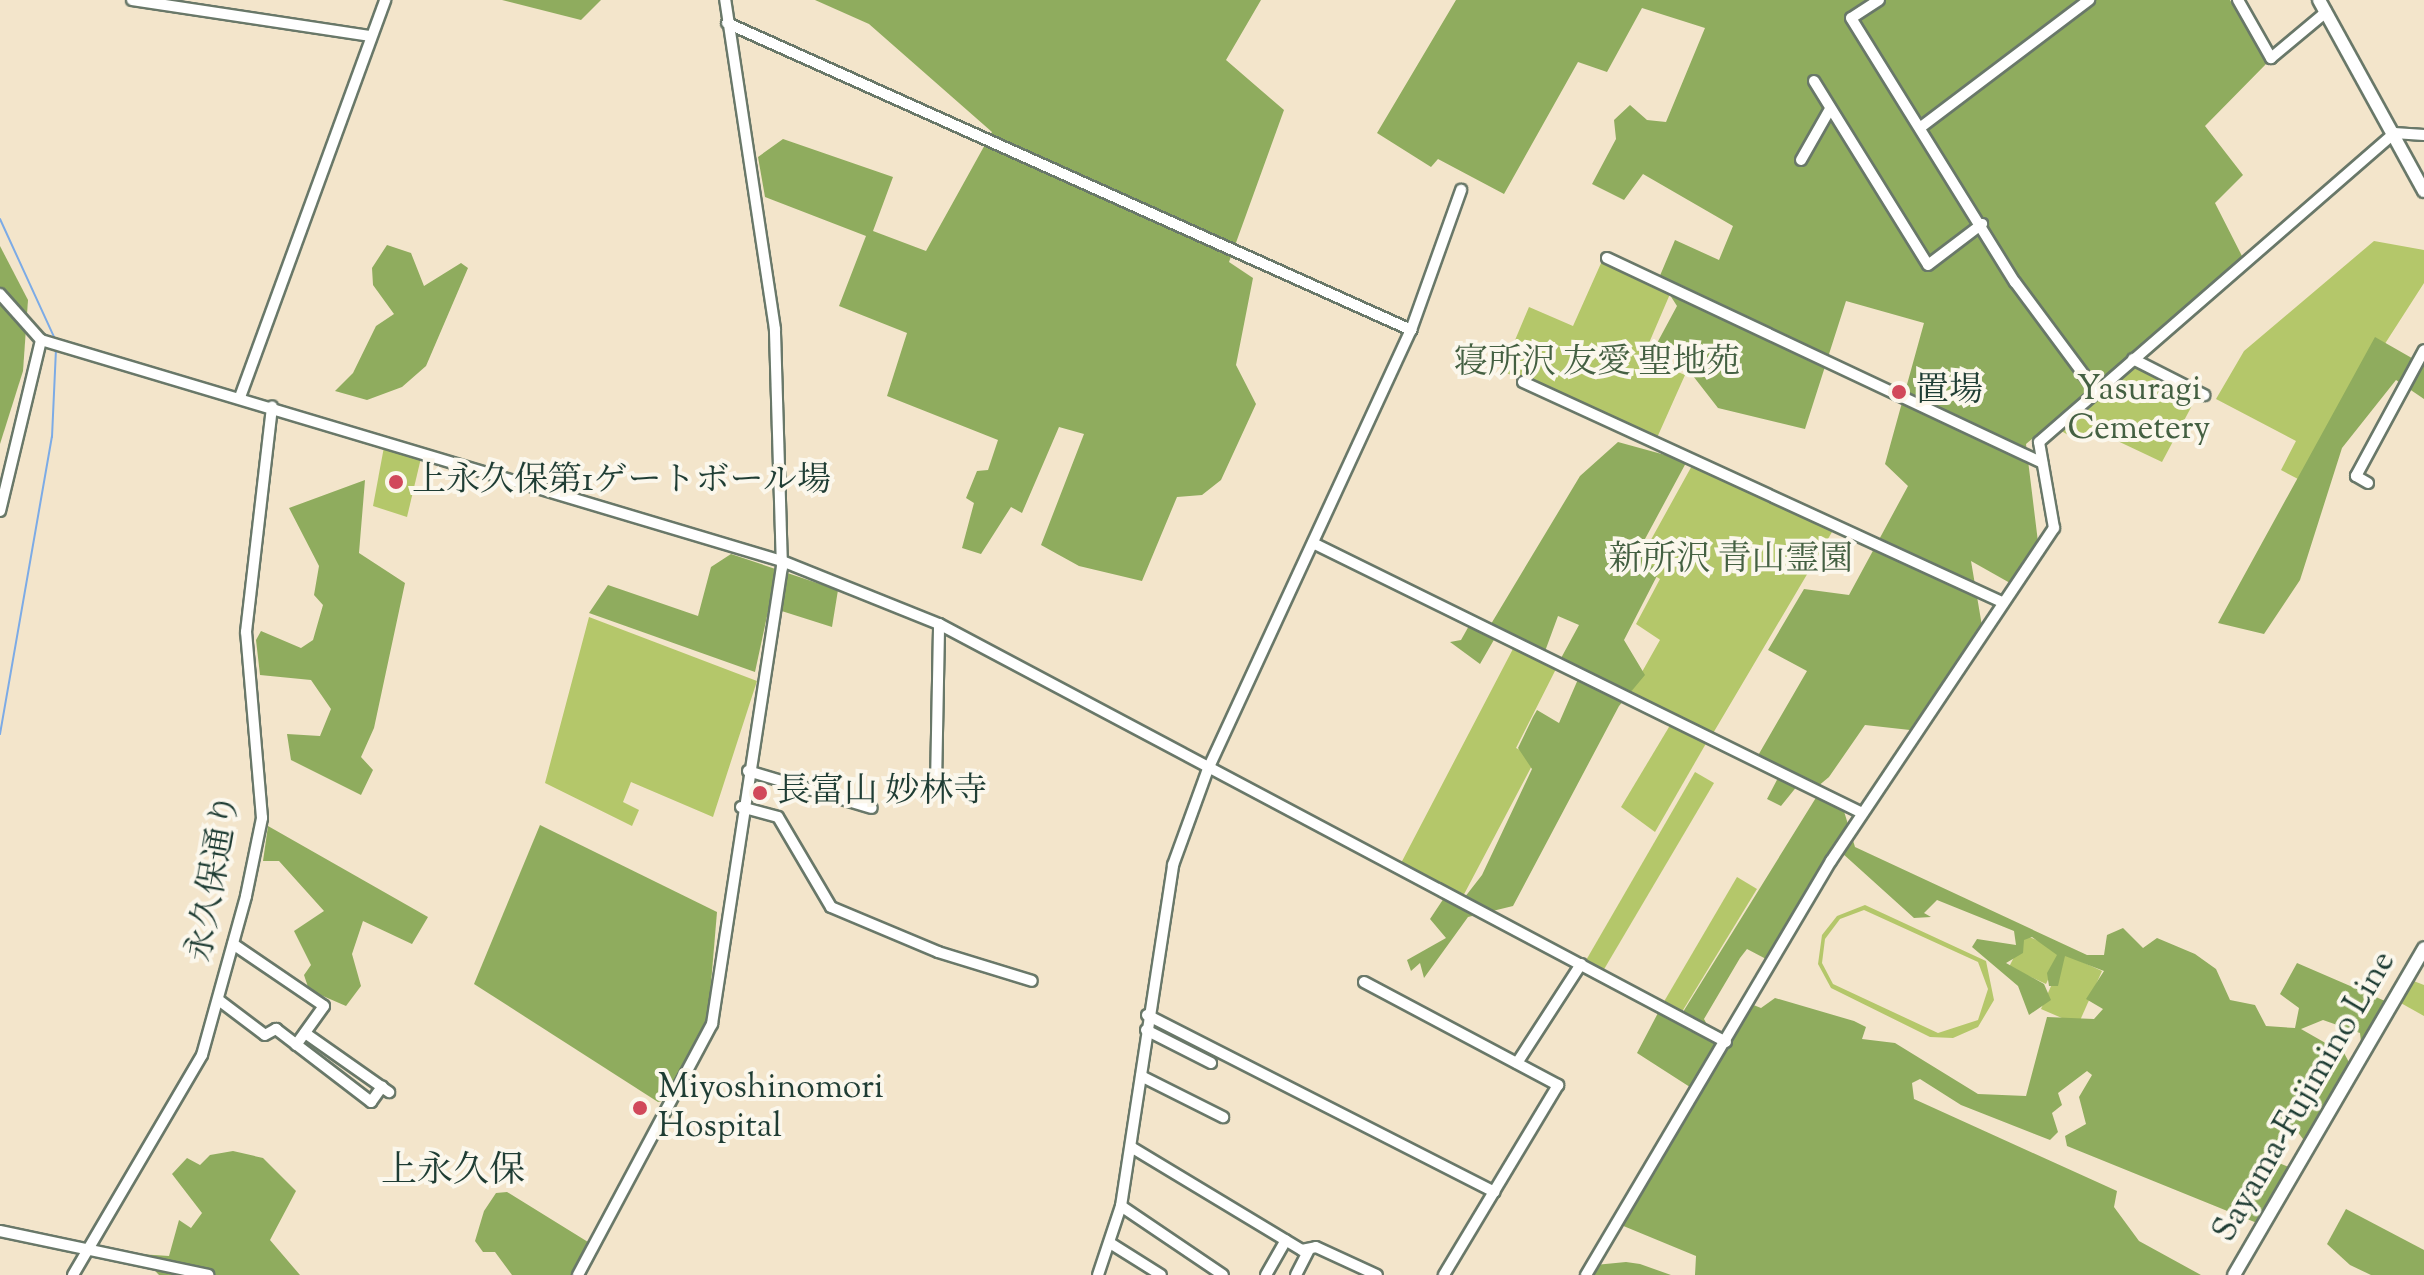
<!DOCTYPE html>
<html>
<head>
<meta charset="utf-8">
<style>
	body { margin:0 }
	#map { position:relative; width:2424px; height:1275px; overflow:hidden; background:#f3e5cb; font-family:"Sorts Mill Goudy","Noto Serif JP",serif }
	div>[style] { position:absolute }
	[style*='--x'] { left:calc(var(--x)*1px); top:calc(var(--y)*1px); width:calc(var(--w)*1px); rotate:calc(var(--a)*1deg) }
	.green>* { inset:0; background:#b4c76a }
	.forest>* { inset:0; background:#8fac5e }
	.stream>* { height:2px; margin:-1px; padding:0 1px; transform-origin:1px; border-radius:1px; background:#7cabe6 }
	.roads { filter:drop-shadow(2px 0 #697869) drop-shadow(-2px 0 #697869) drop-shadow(0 2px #697869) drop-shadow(0 -2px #697869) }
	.minor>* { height:10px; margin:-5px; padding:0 5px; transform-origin:5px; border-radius:5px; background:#fff }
	.major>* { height:12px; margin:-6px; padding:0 6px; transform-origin:6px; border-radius:6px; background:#fff }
	.dots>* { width:22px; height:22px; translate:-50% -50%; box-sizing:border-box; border:4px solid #fbf7ec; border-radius:50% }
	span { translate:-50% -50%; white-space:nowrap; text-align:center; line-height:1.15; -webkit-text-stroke:8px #fbf7ec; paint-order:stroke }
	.park-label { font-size:34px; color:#446042 }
	.poi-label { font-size:34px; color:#1f3d34 }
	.left { translate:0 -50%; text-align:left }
	.street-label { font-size:34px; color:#1f3d34 }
	.neighbourhood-label { font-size:36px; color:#1f3d34 }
</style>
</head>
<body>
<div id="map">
	<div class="green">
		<i style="clip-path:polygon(2374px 241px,2424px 250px,2424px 283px,2298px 479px,2281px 470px,2296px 441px,2216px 399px,2244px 351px)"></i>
		<i style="clip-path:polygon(1602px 261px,1670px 294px,1643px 357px,1685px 375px,1656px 440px,1502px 371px,1529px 307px,1573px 326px)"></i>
		<i style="clip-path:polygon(2133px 364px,2196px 398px,2162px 462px,2090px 428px,2080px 442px,2058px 429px)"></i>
		<i style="clip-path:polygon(384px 447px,421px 458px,407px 517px,373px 506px)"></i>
		<i style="clip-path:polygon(1694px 462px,1835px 527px,1712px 735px,1629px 695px,1660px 640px,1636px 624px,1660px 579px,1637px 565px)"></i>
		<i style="clip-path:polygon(589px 617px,757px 681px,713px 817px,631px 782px,623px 802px,639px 810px,632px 826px,545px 783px)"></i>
		<i style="clip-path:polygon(1515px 645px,1558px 665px,1516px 748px,1536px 758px,1461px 900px,1399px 867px)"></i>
		<i style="clip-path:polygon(1672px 722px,1708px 740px,1655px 832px,1621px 807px)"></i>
		<i style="clip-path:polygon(1695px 772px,1714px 783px,1603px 971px,1585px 962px)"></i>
		<i style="clip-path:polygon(1737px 877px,1757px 889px,1680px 1015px,1662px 1005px)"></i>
		<i style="clip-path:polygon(evenodd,1865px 905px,1986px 961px,1994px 1000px,1978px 1027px,1953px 1038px,1930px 1037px,1831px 988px,1818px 964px,1822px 935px,1837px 916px,1865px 905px,1864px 910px,1978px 962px,1988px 989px,1978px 1020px,1938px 1033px,1833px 984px,1822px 963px,1825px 939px,1840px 919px,1864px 910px)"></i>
		<i style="clip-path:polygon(2025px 935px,2061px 951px,2046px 984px,2009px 967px)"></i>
		<i style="clip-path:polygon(2065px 954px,2102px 971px,2078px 1025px,2041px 1009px)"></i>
		<i style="clip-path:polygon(2411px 980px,2424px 985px,2424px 1016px,2399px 1002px)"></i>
	</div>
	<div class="forest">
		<i style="clip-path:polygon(502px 0,601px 0,581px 20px)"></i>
		<i style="clip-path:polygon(815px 0,1261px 0,1226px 60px,1284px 110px,1229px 262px,1253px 278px,1236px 365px,1256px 404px,1221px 480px,1202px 495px,1177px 497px,1142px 581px,1079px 566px,1041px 545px,1084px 434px,1059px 427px,1022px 513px,1011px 507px,981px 554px,962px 548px,974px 503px,966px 498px,977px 471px,988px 470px,998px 440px,887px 396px,907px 333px,839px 306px,866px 236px,765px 197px,758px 157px,783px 139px,893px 177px,873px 231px,926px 251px,992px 132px,869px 24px)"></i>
		<i style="clip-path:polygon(1456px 0,2230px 0,2268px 62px,2205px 126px,2243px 175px,2215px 203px,2243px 258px,2026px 444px,2038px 542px,2010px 583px,1971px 561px,1982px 626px,1910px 730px,1865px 725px,1829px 777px,1817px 787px,1802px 780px,1781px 806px,1767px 799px,1779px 776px,1756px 759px,1807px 671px,1768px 650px,1804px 589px,1849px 595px,1908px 486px,1885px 464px,1924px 323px,1846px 301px,1805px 429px,1718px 408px,1683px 363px,1656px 345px,1677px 306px,1659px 278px,1675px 240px,1719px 260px,1733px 226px,1643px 174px,1624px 200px,1592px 184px,1616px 139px,1614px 120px,1630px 105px,1647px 120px,1666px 122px,1705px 28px,1642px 8px,1607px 72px,1578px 62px,1504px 194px,1438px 159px,1431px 167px,1377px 133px)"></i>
		<i style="clip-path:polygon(387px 245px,411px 253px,424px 286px,461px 263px,468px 268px,426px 366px,402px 387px,367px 400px,335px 391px,353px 373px,376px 326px,394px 314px,373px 285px,372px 268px)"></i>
		<i style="clip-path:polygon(0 246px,28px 300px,23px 371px,0 444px)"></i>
		<i style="clip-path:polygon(2375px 337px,2424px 365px,2424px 399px,2396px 380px,2342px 448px,2300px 580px,2264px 634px,2218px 623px)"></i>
		<i style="clip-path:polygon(1618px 442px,1687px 461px,1638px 552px,1659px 572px,1624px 640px,1645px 675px,1619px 706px,1513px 906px,1468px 917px,1424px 978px,1420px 963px,1411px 971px,1407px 960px,1446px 938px,1430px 919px,1444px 898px,1461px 902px,1482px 875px,1532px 769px,1518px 748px,1533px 717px,1537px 710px,1559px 723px,1579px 677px,1560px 660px,1579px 625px,1558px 616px,1544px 654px,1495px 638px,1480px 664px,1450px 642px,1461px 640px,1470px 624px,1491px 624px,1580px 476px)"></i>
		<i style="clip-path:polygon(365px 480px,359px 553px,405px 583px,374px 728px,361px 757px,373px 770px,361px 795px,291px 760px,287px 734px,320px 736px,331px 709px,311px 680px,260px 675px,256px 640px,261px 631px,301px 648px,313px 640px,323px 605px,314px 595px,319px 566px,289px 508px)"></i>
		<i style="clip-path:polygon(731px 554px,838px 590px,832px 627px,769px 607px,755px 672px,589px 613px,608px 585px,698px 616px,711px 567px)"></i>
		<i style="clip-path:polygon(evenodd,1817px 796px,1843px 808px,1855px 847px,2087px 955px,2104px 955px,2107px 935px,2123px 928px,2143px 948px,2157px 938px,2195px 954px,2216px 969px,2230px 1000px,2255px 1005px,2266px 1026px,2295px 1028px,2299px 1008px,2280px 994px,2297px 963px,2385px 1001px,2362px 1051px,2360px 1033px,2323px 1020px,2301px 1029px,2329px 1045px,2324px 1055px,2332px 1060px,2344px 1053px,2351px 1066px,2306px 1143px,2294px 1127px,2280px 1131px,2285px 1152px,2264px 1153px,2249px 1201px,2279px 1163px,2291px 1168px,2257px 1223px,2067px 1146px,2065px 1136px,2086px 1124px,2079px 1097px,2092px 1075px,2087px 1071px,2058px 1093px,2062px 1105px,2052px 1113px,2058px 1132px,2050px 1140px,1961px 1105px,1920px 1079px,1912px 1083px,1914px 1099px,2117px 1191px,2114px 1207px,2139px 1241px,2201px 1275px,1695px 1275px,1696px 1256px,1621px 1225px,1687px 1116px,1693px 1089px,1637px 1053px,1659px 1011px,1666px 1005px,1683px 1012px,1817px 796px,1842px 853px,1914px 918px,1931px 917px,1924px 913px,1937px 900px,2014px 931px,2016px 945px,1977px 939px,1972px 947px,2018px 986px,2029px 1015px,2051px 1000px,2044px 984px,2006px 963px,2023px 953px,2024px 940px,2032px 937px,2057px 955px,2047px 973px,2049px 986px,2058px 986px,2065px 956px,2104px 971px,2086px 999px,2103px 1009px,2094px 1019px,2047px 1017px,2026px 1096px,1978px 1094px,1895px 1043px,1862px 1039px,1866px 1027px,1854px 1021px,1775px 998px,1761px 1008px,1751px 1004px,1727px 1050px,1720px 1049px,1704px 1019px,1740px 958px,1747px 949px,1768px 960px,1842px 853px)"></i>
		<i style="clip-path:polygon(540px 825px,717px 912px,707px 1031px,669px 1099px,658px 1102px,474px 984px)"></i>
		<i style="clip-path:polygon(268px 826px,428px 917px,412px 944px,363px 921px,352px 954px,361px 986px,346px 1006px,309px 990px,304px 975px,311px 965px,294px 931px,324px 911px,279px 861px,263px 861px)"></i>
		<i style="clip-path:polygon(233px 1151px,263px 1158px,296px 1191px,270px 1240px,300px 1275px,159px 1275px,139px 1254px,169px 1256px,179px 1220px,191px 1228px,202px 1213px,172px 1174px,187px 1158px,200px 1165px,210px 1155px)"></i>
		<i style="clip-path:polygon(507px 1192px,588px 1242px,576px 1275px,512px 1275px,495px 1252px,483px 1252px,475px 1241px,484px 1211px,496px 1193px)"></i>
		<i style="clip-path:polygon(2346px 1209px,2424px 1250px,2424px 1275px,2371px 1275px,2350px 1265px,2327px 1244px)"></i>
		<i style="clip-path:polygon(1626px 1262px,1640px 1264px,1671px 1275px,1590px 1275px,1595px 1265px)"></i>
	</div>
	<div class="stream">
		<i style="--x:0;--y:219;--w:130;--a:65.4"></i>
		<i style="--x:0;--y:734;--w:302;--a:-80.1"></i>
		<i style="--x:52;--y:437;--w:89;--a:-87.4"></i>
	</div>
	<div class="roads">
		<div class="minor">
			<i style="--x:132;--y:0;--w:240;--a:8.6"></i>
			<i style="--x:1879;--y:0;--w:33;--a:147"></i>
			<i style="--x:1851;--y:18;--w:311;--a:58.2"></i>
			<i style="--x:2015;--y:282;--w:136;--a:53.4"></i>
			<i style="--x:2238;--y:0;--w:67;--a:60.4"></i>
			<i style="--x:2271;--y:58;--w:72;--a:-39.9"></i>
			<i style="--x:727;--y:23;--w:750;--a:24.17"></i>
			<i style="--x:1814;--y:81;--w:216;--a:58.2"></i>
			<i style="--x:1928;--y:265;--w:68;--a:-37.2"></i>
			<i style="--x:1921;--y:127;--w:211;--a:-37.1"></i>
			<i style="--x:1801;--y:160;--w:59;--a:-60.4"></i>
			<i style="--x:1607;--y:258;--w:481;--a:25.2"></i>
			<i style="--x:0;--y:294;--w:62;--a:48.3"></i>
			<i style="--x:41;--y:340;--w:773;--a:16.61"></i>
			<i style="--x:782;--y:561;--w:169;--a:21.9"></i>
			<i style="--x:939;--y:624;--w:891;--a:27.97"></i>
			<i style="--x:2133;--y:359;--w:80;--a:26.9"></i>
			<i style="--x:1523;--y:382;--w:527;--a:24.67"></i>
			<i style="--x:240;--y:397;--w:423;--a:-69.9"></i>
			<i style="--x:2368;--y:483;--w:14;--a:-150"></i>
			<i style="--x:2356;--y:476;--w:143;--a:-61.6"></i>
			<i style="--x:0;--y:511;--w:176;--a:-76.5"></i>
			<i style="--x:1313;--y:543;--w:612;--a:26.19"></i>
			<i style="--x:748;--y:771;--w:129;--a:16.6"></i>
			<i style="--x:936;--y:785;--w:161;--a:-88.9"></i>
			<i style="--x:741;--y:807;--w:38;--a:15"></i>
			<i style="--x:778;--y:817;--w:104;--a:59.5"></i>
			<i style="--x:831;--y:907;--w:116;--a:22.8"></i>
			<i style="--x:938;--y:952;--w:98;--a:17.1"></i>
			<i style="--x:233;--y:944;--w:110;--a:34.3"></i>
			<i style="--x:324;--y:1006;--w:48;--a:125.7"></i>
			<i style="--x:1364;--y:982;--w:220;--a:28"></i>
			<i style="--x:1558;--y:1085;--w:222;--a:121"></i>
			<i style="--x:220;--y:1001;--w:56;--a:37.1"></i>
			<i style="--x:265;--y:1035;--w:13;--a:-29"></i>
			<i style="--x:276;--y:1029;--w:120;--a:37.5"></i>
			<i style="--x:371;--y:1102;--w:19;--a:-54"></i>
			<i style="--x:1147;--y:1015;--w:390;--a:27"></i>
			<i style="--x:1146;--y:1030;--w:73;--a:26.9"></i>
			<i style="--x:305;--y:1033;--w:103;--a:35.1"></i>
			<i style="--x:1517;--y:1063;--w:118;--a:-57.1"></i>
			<i style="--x:1141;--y:1076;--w:92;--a:26.6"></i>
			<i style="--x:1131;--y:1147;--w:200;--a:31.1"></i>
			<i style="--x:1302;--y:1250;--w:14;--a:-12"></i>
			<i style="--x:1316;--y:1247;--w:67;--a:24.7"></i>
			<i style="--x:1121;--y:1206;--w:123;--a:34.1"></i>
			<i style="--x:0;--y:1231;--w:213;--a:11.9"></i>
			<i style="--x:1110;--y:1243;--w:60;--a:32.1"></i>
			<i style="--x:73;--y:1275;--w:255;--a:-59.6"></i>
			<i style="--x:202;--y:1055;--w:165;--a:-74.5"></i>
			<i style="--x:246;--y:896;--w:80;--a:-78.4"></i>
			<i style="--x:262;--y:818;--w:187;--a:-94.9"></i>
			<i style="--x:246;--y:632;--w:227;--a:-83.4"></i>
			<i style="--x:578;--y:1275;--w:285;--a:-61.9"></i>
			<i style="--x:712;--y:1024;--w:461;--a:-81.3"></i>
			<i style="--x:782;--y:568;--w:239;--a:-91.7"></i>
			<i style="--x:775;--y:329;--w:333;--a:-98.6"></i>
			<i style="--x:1098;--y:1275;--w:73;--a:-71.6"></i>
			<i style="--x:1121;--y:1206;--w:345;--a:-81.3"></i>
			<i style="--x:1173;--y:865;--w:102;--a:-70"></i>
			<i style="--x:1208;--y:769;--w:484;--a:-65.2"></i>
			<i style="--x:1411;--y:330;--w:149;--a:-70.3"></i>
			<i style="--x:1266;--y:1275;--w:40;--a:-60.3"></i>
			<i style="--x:1296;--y:1275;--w:29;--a:-63"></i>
			<i style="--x:1586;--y:1275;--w:481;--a:-59.4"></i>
			<i style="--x:1831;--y:861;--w:401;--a:-56.2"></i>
			<i style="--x:2054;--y:528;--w:87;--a:-99.9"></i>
			<i style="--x:2039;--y:442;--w:471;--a:-41"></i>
			<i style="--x:2394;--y:133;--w:30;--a:4"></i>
		</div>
		<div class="major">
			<i style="--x:2319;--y:0;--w:218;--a:61.2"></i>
			<i style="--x:2234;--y:1275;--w:378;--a:-59.8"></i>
		</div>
	</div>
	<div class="dots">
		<i style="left:1899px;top:392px;background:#d1495b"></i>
		<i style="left:396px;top:482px;background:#d1495b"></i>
		<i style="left:760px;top:793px;background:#d1495b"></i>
		<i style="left:640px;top:1108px;background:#d1495b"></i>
	</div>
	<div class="park-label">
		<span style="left:1597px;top:364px">寝所沢 友愛 聖地苑</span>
		<span style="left:2139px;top:410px">Yasuragi<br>Cemetery</span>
		<span style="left:1731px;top:561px">新所沢 青山霊園</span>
	</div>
	<div class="poi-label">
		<span class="left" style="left:1915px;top:392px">置場</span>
		<span class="left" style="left:412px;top:482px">上永久保第1ゲートボール場</span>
		<span class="left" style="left:776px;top:793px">長富山 妙林寺</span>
		<span class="left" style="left:658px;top:1108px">Miyoshinomori<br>Hospital</span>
	</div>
	<div class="street-label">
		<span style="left:215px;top:878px;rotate:-80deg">永久保通り</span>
		<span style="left:2305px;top:1097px;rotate:-60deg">Sayama-Fujimino Line</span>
	</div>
	<div class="neighbourhood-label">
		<span style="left:453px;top:1173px">上永久保</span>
	</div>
</div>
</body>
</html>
